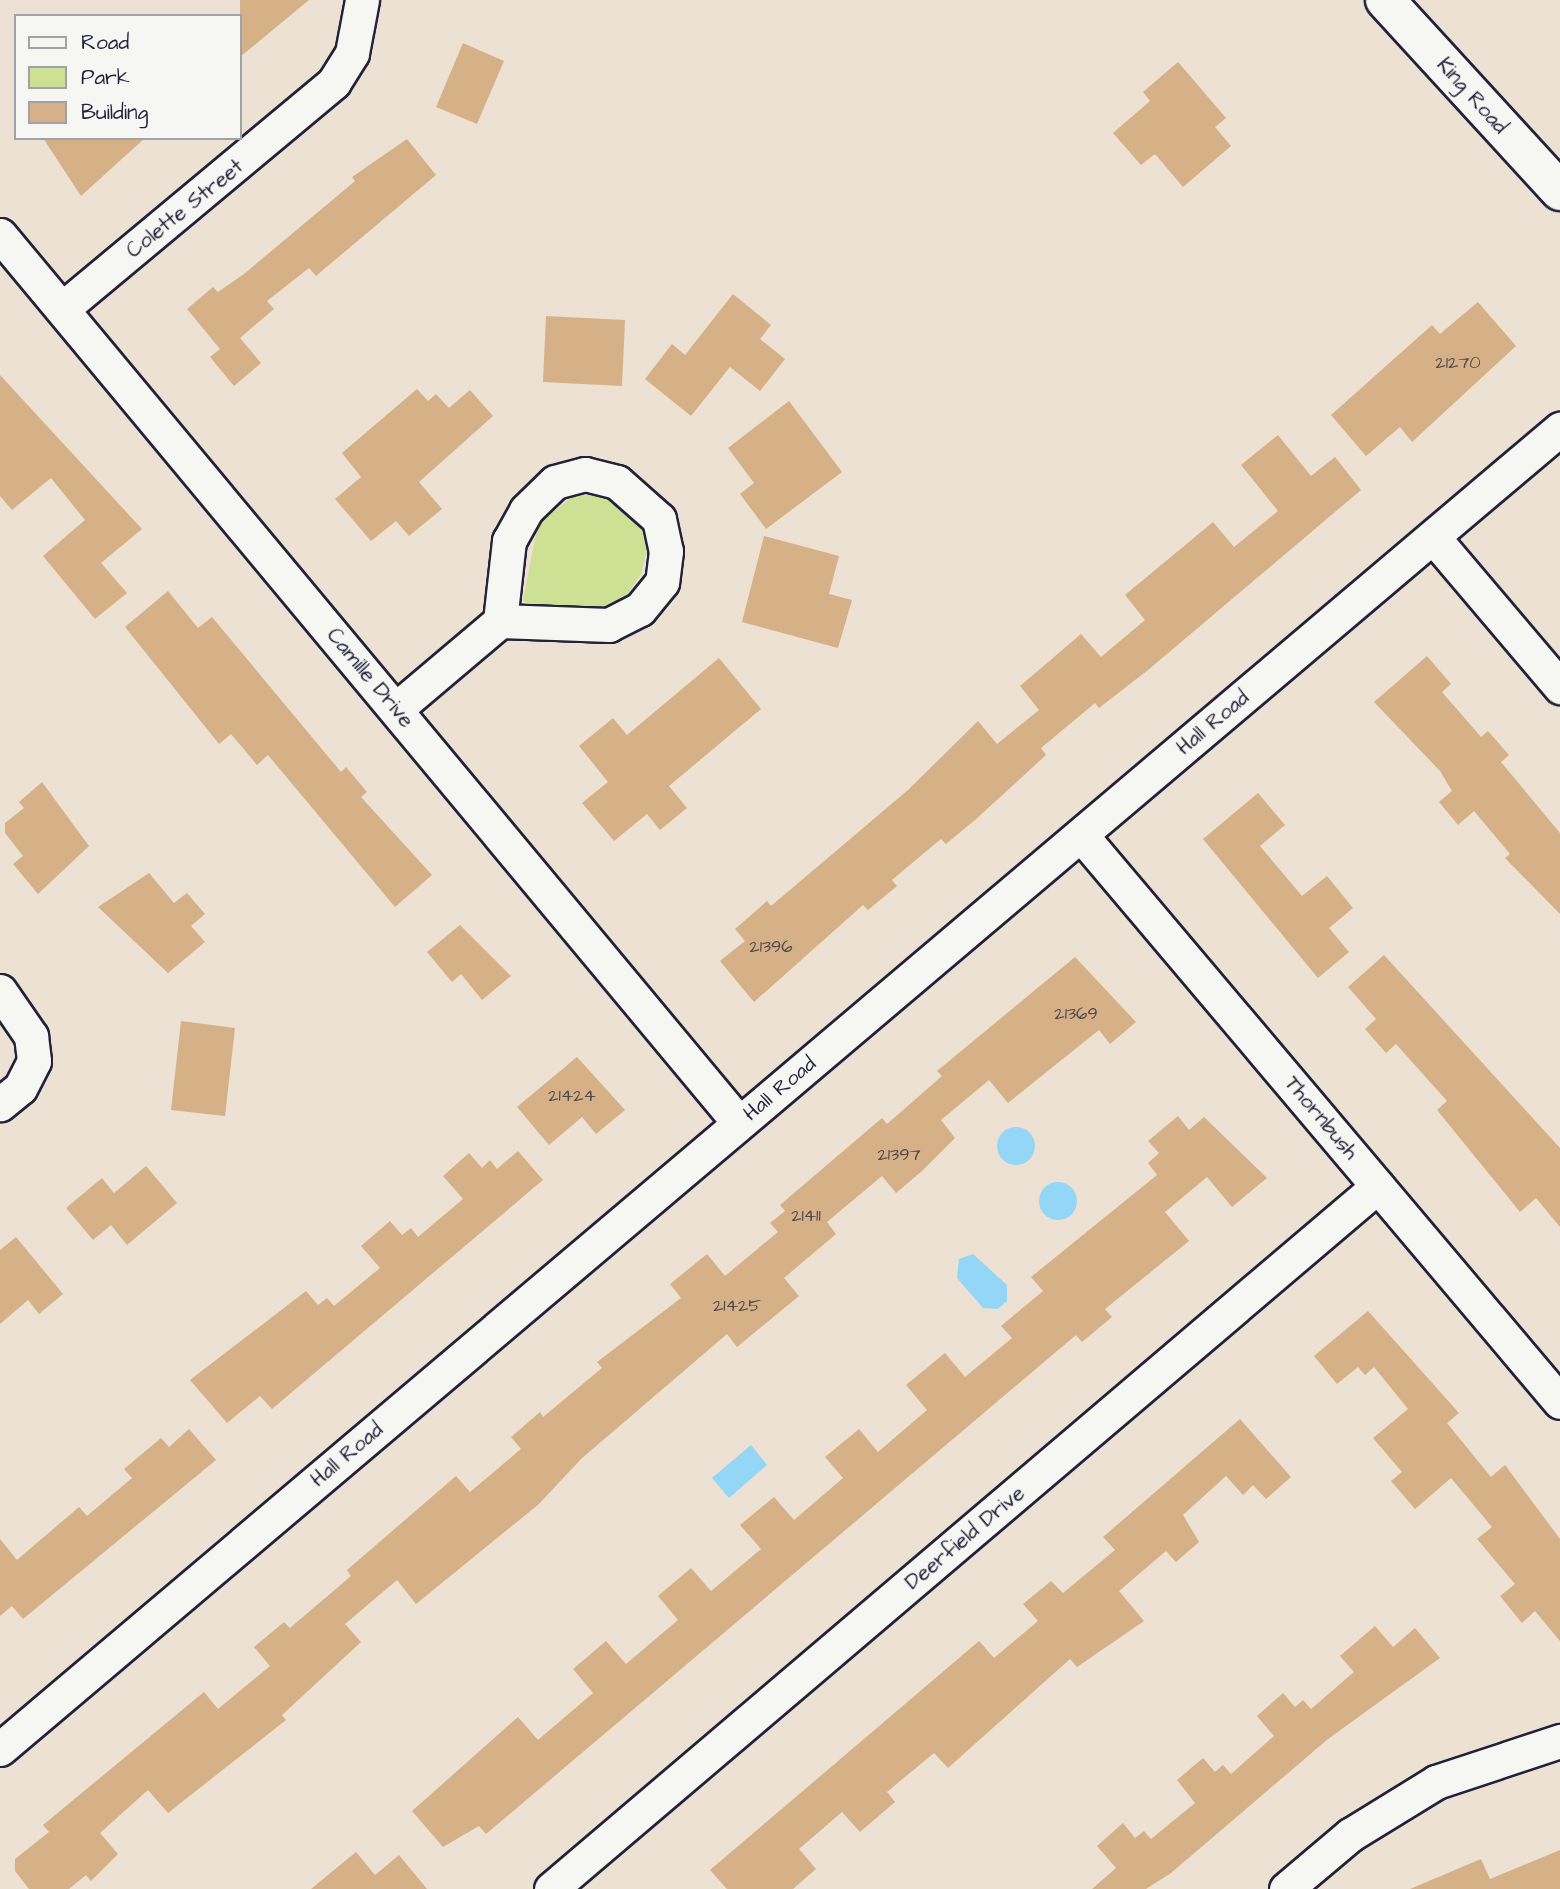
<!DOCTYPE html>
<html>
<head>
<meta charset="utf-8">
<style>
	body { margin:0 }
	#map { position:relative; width:1560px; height:1889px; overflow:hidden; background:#ece1d2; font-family:"Architects Daughter",sans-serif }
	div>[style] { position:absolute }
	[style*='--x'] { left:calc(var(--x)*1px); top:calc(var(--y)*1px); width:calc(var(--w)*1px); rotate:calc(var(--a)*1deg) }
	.green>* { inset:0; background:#cde094 }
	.water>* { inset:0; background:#94d6f6 }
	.round { border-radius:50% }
	.building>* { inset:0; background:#d6b188 }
	.roads { filter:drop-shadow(2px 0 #22223b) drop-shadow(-2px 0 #22223b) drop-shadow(0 2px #22223b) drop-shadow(0 -2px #22223b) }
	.street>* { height:33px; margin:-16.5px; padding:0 16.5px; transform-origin:16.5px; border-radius:16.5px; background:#f6f6f2 }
	.secondary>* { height:38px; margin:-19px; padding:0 19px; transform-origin:19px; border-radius:19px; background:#f6f6f2 }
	span { translate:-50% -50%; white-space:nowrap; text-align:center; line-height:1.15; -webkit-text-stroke:5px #f6f6f2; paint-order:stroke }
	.number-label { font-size:18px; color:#4f464e }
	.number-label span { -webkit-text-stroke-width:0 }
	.street-label { font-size:21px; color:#22223b }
	.legend { position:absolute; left:14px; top:14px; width:228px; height:126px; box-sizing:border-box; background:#f6f6f2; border:2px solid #a1a1a9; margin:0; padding:9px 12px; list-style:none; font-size:21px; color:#22223b }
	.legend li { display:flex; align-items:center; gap:14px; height:35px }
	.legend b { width:35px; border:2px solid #a1a1a9 }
</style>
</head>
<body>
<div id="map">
	<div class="green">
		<i style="clip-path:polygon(597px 494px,616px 500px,642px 526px,647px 550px,641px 574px,625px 598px,603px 609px,528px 604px,523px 600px,538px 524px,572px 497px)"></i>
	</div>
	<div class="water">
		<i class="round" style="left:997px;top:1127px;width:38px;height:38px"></i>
		<i class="round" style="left:1039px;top:1182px;width:38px;height:38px"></i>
		<i style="clip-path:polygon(973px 1254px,1007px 1285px,1007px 1301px,998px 1309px,983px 1308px,957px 1278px,959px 1259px)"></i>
		<i style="clip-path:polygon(751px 1445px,767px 1465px,729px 1498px,712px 1478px)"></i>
	</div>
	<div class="building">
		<i style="clip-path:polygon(240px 0,309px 0,240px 57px)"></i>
		<i style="clip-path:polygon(463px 43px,504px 61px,477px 124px,436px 107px)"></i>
		<i style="clip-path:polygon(1178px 62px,1226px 118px,1215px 127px,1231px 146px,1183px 187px,1155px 154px,1141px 165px,1113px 133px,1150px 101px,1143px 92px)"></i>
		<i style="clip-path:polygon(43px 138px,145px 138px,81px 196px)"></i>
		<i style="clip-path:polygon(407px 139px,436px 175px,316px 276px,309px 268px,267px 301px,274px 309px,240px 338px,261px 363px,234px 386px,210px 357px,220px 349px,187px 309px,213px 287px,218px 292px,244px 274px,355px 181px,352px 177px)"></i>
		<i style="clip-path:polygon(733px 294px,771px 325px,760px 339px,785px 359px,760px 391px,730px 367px,691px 416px,645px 379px,672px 344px,685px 355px)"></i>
		<i style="clip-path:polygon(1478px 302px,1516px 346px,1412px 442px,1400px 427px,1366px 456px,1331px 415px,1432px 325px,1440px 334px)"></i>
		<i style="clip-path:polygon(546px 316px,625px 320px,622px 386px,543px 382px)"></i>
		<i style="clip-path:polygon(0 375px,142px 529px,101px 563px,127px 593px,95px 619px,43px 556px,85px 520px,51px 478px,12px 510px,0 496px)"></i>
		<i style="clip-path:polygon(417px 389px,428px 401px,436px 394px,449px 408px,470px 390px,493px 416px,419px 482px,442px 509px,409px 536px,396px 521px,371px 541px,335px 499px,361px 477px,342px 453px)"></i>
		<i style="clip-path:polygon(789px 401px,842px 472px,766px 529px,740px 494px,754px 483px,728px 448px)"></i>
		<i style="clip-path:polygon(1278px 435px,1311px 476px,1335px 457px,1361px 490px,1148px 670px,1099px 708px,1095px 703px,1041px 748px,1046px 755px,975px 820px,946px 844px,941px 839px,892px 880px,897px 886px,868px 910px,863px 905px,754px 1002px,720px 961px,745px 941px,735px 929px,767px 901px,771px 906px,908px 790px,978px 721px,997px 744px,1039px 710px,1020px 686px,1081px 634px,1101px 657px,1145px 620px,1125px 595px,1213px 522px,1234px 547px,1278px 511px,1241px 465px)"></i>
		<i style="clip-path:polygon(764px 536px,839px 556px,829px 594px,852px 600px,838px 648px,742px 622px)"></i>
		<i style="clip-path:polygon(168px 591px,198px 628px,212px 617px,341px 772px,346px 767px,367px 792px,361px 797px,432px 875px,395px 907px,268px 755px,257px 765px,231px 734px,219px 744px,125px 627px)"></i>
		<i style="clip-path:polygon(1427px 656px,1451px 684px,1442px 692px,1481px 737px,1488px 731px,1509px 755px,1501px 762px,1560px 833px,1560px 914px,1505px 858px,1510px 854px,1474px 811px,1458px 825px,1439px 802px,1452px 791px,1440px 771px,1374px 702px)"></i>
		<i style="clip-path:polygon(719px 658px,761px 709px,669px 786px,687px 808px,660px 830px,647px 814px,614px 841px,582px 803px,608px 782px,579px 746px,613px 718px,627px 735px)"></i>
		<i style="clip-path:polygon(42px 782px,89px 846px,38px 894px,13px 864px,23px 856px,5px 833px,5px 823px,24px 808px,19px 802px)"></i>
		<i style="clip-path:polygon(1258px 793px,1285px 825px,1260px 846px,1302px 896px,1327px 876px,1353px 908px,1329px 928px,1349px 952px,1318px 978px,1203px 839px)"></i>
		<i style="clip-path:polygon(149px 873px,174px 903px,187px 893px,205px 914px,191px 926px,205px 942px,168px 973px,98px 907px)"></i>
		<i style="clip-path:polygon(460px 925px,511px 976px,482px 1000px,461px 974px,452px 982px,427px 952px)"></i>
		<i style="clip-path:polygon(1384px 955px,1560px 1148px,1560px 1227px,1536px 1198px,1520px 1212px,1437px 1110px,1447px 1101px,1396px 1044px,1386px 1053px,1365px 1029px,1376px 1019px,1348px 987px)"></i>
		<i style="clip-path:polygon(1075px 957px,1136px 1022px,1110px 1044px,1099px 1030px,1008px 1103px,989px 1080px,941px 1120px,955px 1138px,922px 1171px,896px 1193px,882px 1176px,827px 1222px,836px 1234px,784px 1278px,799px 1296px,737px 1347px,727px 1334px,581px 1459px,539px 1504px,416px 1604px,397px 1580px,345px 1624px,361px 1642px,282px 1715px,286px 1720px,168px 1813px,148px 1790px,100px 1833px,118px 1854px,91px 1881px,86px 1875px,69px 1889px,29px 1889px,15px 1871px,15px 1859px,49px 1832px,43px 1825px,204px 1692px,218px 1709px,270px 1666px,254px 1647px,284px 1622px,290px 1628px,351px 1576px,347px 1570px,456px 1476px,470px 1492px,521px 1449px,511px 1437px,540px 1412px,543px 1417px,602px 1368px,597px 1362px,681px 1298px,670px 1284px,707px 1254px,725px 1276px,778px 1232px,770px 1223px,785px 1211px,780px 1205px,882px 1118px,887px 1124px,942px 1076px,937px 1071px)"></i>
		<i style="clip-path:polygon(181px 1021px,235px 1028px,225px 1116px,171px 1110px)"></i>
		<i style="clip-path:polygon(577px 1057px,625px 1110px,596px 1134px,582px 1117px,549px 1145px,517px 1107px)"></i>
		<i style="clip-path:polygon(1178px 1116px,1189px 1130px,1204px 1117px,1267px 1178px,1232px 1207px,1207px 1177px,1165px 1212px,1189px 1241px,1105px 1309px,1112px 1317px,1082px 1342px,1076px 1335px,486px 1834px,479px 1826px,443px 1847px,412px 1811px,518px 1717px,538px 1740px,593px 1693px,573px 1669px,606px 1641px,626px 1664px,678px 1620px,658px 1596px,691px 1568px,711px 1591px,761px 1549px,740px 1525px,774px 1497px,794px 1520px,843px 1478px,825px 1457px,859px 1429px,878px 1452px,927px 1410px,906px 1385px,945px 1353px,965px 1377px,1012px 1338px,1001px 1326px,1043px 1291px,1031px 1277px,1157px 1175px,1148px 1163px,1159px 1153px,1148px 1141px)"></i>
		<i style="clip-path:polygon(518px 1151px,543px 1180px,272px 1409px,260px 1396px,227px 1423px,190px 1380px,306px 1291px,318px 1305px,327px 1298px,334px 1306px,380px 1268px,361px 1246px,390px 1221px,402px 1235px,411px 1228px,418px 1237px,463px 1199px,443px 1176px,469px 1153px,482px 1168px,490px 1160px,497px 1169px)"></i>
		<i style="clip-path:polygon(146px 1166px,177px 1203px,127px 1245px,111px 1225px,93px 1240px,66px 1208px,102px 1178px,114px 1193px)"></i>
		<i style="clip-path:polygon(16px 1237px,63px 1294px,39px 1314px,28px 1300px,0 1324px,0 1250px)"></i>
		<i style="clip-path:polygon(1368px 1311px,1459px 1413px,1447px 1423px,1491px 1477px,1505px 1465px,1560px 1539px,1560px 1641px,1535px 1611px,1522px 1623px,1500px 1596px,1515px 1584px,1477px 1539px,1492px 1527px,1451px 1478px,1415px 1509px,1391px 1481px,1402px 1472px,1373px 1438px,1408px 1409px,1374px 1367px,1365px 1375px,1358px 1367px,1337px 1384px,1314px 1356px)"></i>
		<i style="clip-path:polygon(1240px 1419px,1291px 1477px,1266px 1499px,1253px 1485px,1243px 1495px,1226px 1476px,1183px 1515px,1199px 1542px,1176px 1562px,1166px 1551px,1119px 1591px,1144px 1621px,1077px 1667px,1070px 1659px,948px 1768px,934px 1753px,887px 1792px,895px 1802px,860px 1832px,842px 1812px,799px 1849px,816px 1869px,793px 1889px,727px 1889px,710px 1870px,979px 1641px,994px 1658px,1038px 1621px,1023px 1604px,1051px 1581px,1063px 1593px,1115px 1550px,1103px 1537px)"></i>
		<i style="clip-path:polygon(189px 1429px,216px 1460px,23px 1619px,12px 1606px,0 1616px,0 1539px,17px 1560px,79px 1507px,87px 1516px,132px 1478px,124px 1469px,161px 1438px,169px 1447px)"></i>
		<i style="clip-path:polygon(1375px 1626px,1393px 1647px,1415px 1628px,1440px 1658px,1328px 1739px,1171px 1873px,1146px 1889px,1092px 1889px,1116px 1868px,1097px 1846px,1123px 1823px,1135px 1838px,1144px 1831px,1151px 1839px,1195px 1803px,1177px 1780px,1203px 1758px,1215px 1772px,1223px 1765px,1231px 1774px,1274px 1736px,1257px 1716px,1283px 1693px,1295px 1707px,1303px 1700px,1311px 1709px,1354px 1672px,1340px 1656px)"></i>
		<i style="clip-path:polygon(1560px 1850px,1560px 1889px,1410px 1889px,1481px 1859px,1490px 1879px)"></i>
		<i style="clip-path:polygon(356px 1852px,375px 1875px,399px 1855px,427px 1889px,311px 1889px)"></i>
	</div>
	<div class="roads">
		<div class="street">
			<i style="--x:0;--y:235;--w:1155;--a:50.23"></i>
			<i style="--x:62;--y:309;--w:354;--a:-39.8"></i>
			<i style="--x:334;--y:82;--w:34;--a:-58"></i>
			<i style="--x:352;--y:53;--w:54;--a:-79.3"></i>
			<i style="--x:1433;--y:537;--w:197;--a:49.7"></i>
			<i style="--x:396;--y:709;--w:136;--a:-40.2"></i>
			<i style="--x:500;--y:621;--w:81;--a:-83.6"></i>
			<i style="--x:509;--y:541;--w:35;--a:-61"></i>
			<i style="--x:526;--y:510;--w:40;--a:-44"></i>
			<i style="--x:555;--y:482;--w:31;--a:-15"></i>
			<i style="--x:585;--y:474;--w:33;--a:14"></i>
			<i style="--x:617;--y:482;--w:56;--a:41.4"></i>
			<i style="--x:659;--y:519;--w:33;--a:78"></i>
			<i style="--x:666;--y:551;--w:31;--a:97"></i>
			<i style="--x:662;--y:582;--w:35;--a:129"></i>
			<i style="--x:640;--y:609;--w:35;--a:153"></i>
			<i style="--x:609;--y:625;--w:109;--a:-177.9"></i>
			<i style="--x:1081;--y:835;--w:742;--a:49.81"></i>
			<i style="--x:0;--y:991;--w:55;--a:55.4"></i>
			<i style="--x:31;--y:1036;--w:25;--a:83"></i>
			<i style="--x:34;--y:1061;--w:30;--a:117"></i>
			<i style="--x:20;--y:1088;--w:26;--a:141"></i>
			<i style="--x:0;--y:1749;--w:2044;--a:-40.24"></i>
			<i style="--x:551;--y:1889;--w:1085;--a:-40.37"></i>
			<i style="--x:1286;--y:1889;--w:84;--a:-40.2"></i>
			<i style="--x:1350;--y:1835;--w:101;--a:-31.6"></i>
			<i style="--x:1436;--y:1782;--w:131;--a:-18.3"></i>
		</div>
		<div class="secondary">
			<i style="--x:1385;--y:0;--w:259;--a:47.5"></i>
		</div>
	</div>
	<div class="number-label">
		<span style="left:1458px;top:363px">21270</span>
		<span style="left:771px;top:947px">21396</span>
		<span style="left:1076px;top:1014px">21369</span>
		<span style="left:572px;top:1096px">21424</span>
		<span style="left:899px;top:1155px">21397</span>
		<span style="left:806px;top:1216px">21411</span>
		<span style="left:737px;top:1306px">21425</span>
	</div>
	<div class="street-label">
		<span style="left:1472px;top:96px;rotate:48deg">King Road</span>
		<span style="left:185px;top:209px;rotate:-39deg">Colette Street</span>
		<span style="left:370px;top:678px;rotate:50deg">Camille Drive</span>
		<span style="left:1213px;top:723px;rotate:-40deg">Hall Road</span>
		<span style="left:780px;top:1089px;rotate:-40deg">Hall Road</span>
		<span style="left:1321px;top:1118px;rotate:50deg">Thornbush</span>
		<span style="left:347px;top:1455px;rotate:-40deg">Hall Road</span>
		<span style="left:965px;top:1538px;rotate:-40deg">Deerfield Drive</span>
	</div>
	<ul class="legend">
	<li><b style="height:9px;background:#f6f6f2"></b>Road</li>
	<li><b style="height:19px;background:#cde094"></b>Park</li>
	<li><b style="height:19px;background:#d6b188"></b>Building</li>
	</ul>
</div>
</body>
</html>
